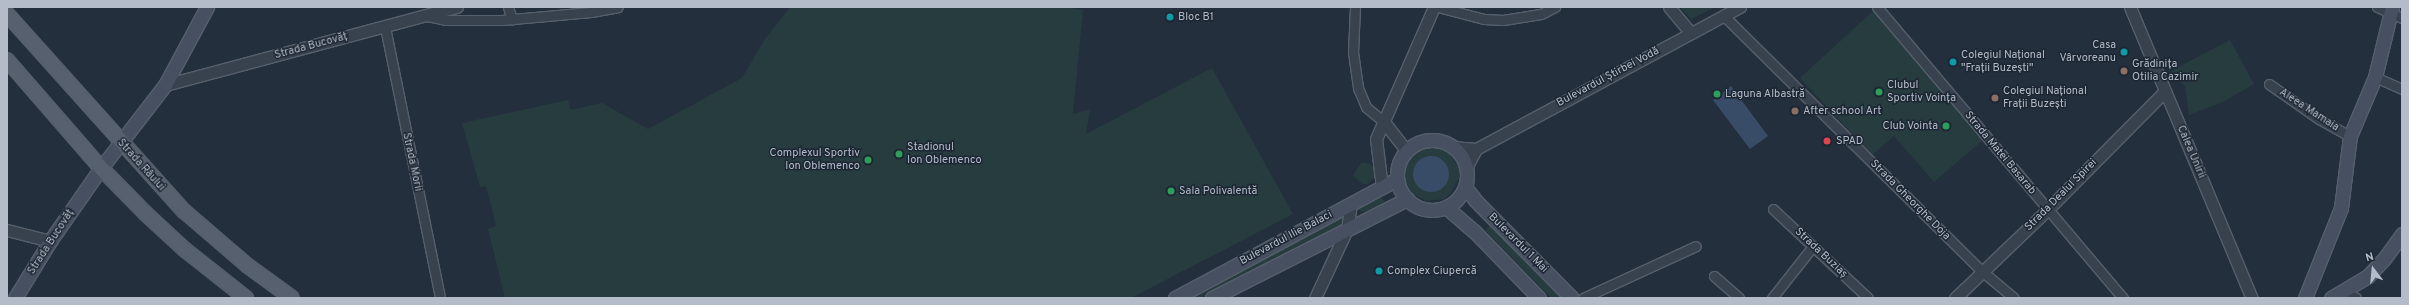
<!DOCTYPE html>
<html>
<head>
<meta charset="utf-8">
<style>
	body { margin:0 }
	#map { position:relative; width:2409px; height:305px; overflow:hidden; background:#242f3e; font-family:Overpass,sans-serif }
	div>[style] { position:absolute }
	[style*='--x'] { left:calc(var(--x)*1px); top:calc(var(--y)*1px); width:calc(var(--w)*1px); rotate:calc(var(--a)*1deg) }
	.green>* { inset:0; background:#263c3f }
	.water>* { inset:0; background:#394c67 }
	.round { border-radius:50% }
	.roads { filter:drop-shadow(1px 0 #565f6c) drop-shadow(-1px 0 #565f6c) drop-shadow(0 1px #565f6c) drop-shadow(0 -1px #565f6c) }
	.minor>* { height:9px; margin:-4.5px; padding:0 4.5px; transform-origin:4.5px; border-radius:4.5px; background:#38414e }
	.tertiary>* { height:11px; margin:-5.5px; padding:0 5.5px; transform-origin:5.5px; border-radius:5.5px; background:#38414e }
	.secondary>* { height:13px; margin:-6.5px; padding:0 6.5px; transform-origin:6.5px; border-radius:6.5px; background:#465061 }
	.secondary>.ring { margin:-6.5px; padding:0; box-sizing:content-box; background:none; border:13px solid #465061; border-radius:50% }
	.primary>* { height:14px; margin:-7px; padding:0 7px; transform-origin:7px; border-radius:7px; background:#56606e }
	.dots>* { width:11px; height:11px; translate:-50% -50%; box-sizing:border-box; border:2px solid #1d2633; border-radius:50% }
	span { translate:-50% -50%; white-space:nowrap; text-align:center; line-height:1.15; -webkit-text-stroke:3px #1d2633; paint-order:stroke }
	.poi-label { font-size:11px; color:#b4bcc9 }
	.left { translate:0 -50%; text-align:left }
	.right { translate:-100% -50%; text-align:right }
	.street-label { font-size:11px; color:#b4bcc9 }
	.frame { position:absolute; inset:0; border:8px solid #b4bcc9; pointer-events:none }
	.north { position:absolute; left:2353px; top:249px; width:40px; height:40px; -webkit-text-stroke:3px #1d2633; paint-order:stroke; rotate:344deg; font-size:11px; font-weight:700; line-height:16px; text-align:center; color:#b4bcc9 }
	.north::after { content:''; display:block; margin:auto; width:14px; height:18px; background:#b4bcc9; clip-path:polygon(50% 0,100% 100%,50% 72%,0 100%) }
</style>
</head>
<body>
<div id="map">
	<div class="green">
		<i style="clip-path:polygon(790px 7px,1062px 7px,1083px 10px,1073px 114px,1090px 109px,1086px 134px,1212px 68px,1293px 214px,1131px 298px,505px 298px,488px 229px,496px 226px,486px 186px,480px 187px,462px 123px,568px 100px,571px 110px,602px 103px,648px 129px,742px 78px,765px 39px)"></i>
		<i style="clip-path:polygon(1680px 7px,1715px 7px,1691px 19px)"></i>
		<i style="clip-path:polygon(1874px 10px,1984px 139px,1934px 182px,1894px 136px,1872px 155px,1800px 78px)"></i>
		<i style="clip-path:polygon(2230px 40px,2254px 84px,2223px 102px,2189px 115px,2185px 86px,2174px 77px,2171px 71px)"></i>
		<i style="clip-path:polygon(1433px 146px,1449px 153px,1459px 168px,1459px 177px,1451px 193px,1444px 199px,1426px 201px,1410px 192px,1406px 184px,1405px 166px,1416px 151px)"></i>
		<i style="clip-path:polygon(1362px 162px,1370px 164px,1374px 168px,1376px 176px,1368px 184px,1362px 184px,1353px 175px)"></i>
		<i style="clip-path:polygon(1380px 197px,1383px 199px,1384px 203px,1368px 212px,1360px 211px,1359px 207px,1364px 203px)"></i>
		<i style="clip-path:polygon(1342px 215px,1346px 217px,1344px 223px,1206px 298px,1186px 298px)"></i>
		<i style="clip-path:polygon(1490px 225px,1561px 298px,1551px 298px,1485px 230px)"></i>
	</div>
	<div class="water">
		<i style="clip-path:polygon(1731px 86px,1768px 136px,1750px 149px,1713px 100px)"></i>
		<i class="round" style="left:1413px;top:156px;width:36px;height:36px"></i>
	</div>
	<div class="roads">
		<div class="minor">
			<i style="--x:508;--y:7;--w:13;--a:72"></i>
			<i style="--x:1355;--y:7;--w:45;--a:92.5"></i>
			<i style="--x:1353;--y:52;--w:36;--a:82"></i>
			<i style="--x:1358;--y:88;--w:21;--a:67"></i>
			<i style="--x:1366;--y:107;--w:23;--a:40"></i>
			<i style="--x:1438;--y:7;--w:48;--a:14.6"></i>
			<i style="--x:1484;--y:19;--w:19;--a:3"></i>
			<i style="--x:1503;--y:20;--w:38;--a:-9"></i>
			<i style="--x:1541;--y:14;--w:16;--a:-27"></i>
			<i style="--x:1877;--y:7;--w:381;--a:49.8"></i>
			<i style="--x:2377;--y:7;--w:27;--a:24"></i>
			<i style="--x:1723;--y:15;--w:366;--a:44.7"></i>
			<i style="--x:1983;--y:272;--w:40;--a:40"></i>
			<i style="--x:427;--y:16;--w:19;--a:12"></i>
			<i style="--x:446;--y:20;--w:56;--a:0"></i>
			<i style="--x:502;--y:20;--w:89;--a:-5.1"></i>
			<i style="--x:591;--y:12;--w:27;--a:-10"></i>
			<i style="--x:385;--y:27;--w:277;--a:78.5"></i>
			<i style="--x:2375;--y:77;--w:30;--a:24"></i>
			<i style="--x:2269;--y:84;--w:61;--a:35"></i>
			<i style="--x:2319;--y:119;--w:35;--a:29"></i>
			<i style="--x:1773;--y:209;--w:130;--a:43.1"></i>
			<i style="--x:1714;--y:276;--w:33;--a:41"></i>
			<i style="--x:2344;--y:291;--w:14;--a:30"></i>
			<i style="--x:1583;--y:298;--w:124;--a:-24.7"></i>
			<i style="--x:1772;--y:298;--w:66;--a:-51.7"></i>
		</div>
		<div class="tertiary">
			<i style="--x:1669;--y:7;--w:34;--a:50"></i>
			<i style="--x:2130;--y:7;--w:316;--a:67.3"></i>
			<i style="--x:165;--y:85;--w:302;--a:-15"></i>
			<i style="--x:1384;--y:122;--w:37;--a:52"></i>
			<i style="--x:1452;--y:147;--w:24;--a:5"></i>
			<i style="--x:1476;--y:149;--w:300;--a:-28.3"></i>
			<i style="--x:1466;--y:168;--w:21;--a:-62"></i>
			<i style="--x:1382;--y:187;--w:48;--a:-97.1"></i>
			<i style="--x:1376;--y:139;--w:144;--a:-66.3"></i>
			<i style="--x:7;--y:230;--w:44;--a:14.3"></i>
			<i style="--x:1315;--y:298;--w:76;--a:-65.1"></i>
			<i style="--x:1347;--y:229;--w:25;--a:-81"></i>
			<i style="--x:1955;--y:298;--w:129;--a:-43.7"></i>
			<i style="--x:2048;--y:209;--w:166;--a:-45.2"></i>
		</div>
		<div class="secondary">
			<i class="ring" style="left:1397px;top:140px;width:57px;height:57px"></i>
			<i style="--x:1465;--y:187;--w:16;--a:52"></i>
			<i style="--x:1475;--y:200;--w:138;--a:45.3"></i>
			<i style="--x:1446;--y:207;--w:37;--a:41"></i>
			<i style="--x:1474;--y:231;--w:93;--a:45.9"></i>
			<i style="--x:15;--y:298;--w:67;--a:-58.4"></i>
			<i style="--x:50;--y:241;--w:89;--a:-55.1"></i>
			<i style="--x:101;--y:168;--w:105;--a:-52.4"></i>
			<i style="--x:165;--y:85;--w:89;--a:-61.7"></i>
			<i style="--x:1175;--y:298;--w:252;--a:-28.2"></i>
			<i style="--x:1212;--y:298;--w:219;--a:-26.9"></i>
			<i style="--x:2305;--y:298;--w:97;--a:-68.2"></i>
			<i style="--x:2341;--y:208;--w:73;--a:-82.9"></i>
			<i style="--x:2350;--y:136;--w:64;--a:-67"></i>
			<i style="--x:2375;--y:77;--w:72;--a:-76.3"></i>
			<i style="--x:2331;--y:298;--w:43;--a:-30.7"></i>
			<i style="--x:2368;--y:276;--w:23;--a:-47"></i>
			<i style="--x:2384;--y:259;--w:31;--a:-54"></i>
		</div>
		<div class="primary">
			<i style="--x:7;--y:14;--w:265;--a:48.1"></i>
			<i style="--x:184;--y:211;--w:84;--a:40.7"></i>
			<i style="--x:248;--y:266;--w:54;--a:36"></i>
			<i style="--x:7;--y:60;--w:143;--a:49"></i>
			<i style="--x:101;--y:168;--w:63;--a:45.6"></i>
			<i style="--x:145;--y:213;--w:53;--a:42.7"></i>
			<i style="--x:184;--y:249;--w:79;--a:38.3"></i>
		</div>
	</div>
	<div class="dots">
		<i style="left:1170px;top:17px;background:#0f9aa8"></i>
		<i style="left:2124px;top:52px;background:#0f9aa8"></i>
		<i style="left:1953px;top:62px;background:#0f9aa8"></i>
		<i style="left:2124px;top:71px;background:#8d6e63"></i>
		<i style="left:1879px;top:92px;background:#2e9e5b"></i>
		<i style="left:1717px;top:94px;background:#2e9e5b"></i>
		<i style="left:1995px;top:98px;background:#8d6e63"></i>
		<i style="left:1795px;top:111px;background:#8d6e63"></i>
		<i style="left:1946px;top:126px;background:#2e9e5b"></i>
		<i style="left:1827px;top:141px;background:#e0444e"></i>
		<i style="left:899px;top:154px;background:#2e9e5b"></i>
		<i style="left:868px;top:160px;background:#2e9e5b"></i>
		<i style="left:1171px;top:191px;background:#2e9e5b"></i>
		<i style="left:1379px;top:271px;background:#0f9aa8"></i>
	</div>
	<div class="poi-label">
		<span class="left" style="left:1178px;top:17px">Bloc B1</span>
		<span class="right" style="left:2116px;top:52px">Casa<br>Vârvoreanu</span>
		<span class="left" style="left:1961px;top:62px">Colegiul Național<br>"Frații Buzești"</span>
		<span class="left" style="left:2132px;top:71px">Grădinița<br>Otilia Cazimir</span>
		<span class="left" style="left:1887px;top:92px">Clubul<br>Sportiv Voința</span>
		<span class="left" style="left:2003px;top:98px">Colegiul Național<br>Frații Buzești</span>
		<span class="left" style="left:1725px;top:94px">Laguna Albastră</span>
		<span class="left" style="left:1803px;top:111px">After school Art</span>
		<span class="right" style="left:1938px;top:126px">Club Vointa</span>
		<span class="left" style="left:1836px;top:141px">SPAD</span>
		<span class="left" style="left:907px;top:154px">Stadionul<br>Ion Oblemenco</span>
		<span class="right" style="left:860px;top:160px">Complexul Sportiv<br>Ion Oblemenco</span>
		<span class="left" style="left:1179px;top:191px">Sala Polivalentă</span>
		<span class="left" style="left:1387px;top:271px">Complex Ciupercă</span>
	</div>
	<div class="street-label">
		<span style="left:311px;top:46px;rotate:-15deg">Strada Bucovăț</span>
		<span style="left:1608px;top:77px;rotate:-28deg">Bulevardul Știrbei Vodă</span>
		<span style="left:2309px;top:110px;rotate:33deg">Aleea Mamaia</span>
		<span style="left:2191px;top:152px;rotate:67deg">Calea Unirii</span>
		<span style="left:2000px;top:153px;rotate:50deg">Strada Matei Basarab</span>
		<span style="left:412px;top:162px;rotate:78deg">Strada Morii</span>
		<span style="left:141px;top:165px;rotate:48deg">Strada Râului</span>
		<span style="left:2061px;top:195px;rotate:-45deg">Strada Dealul Spirei</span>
		<span style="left:1910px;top:200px;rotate:45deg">Strada Gheorghe Doja</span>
		<span style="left:1286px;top:238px;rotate:-28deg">Bulevardul Ilie Balaci</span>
		<span style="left:51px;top:242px;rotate:-57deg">Strada Bucovăț</span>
		<span style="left:1518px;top:243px;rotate:45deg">Bulevardul 1 Mai</span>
		<span style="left:1821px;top:253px;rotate:43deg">Strada Buziaș</span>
	</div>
	<div class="frame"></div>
	<div class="north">N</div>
</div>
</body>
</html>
